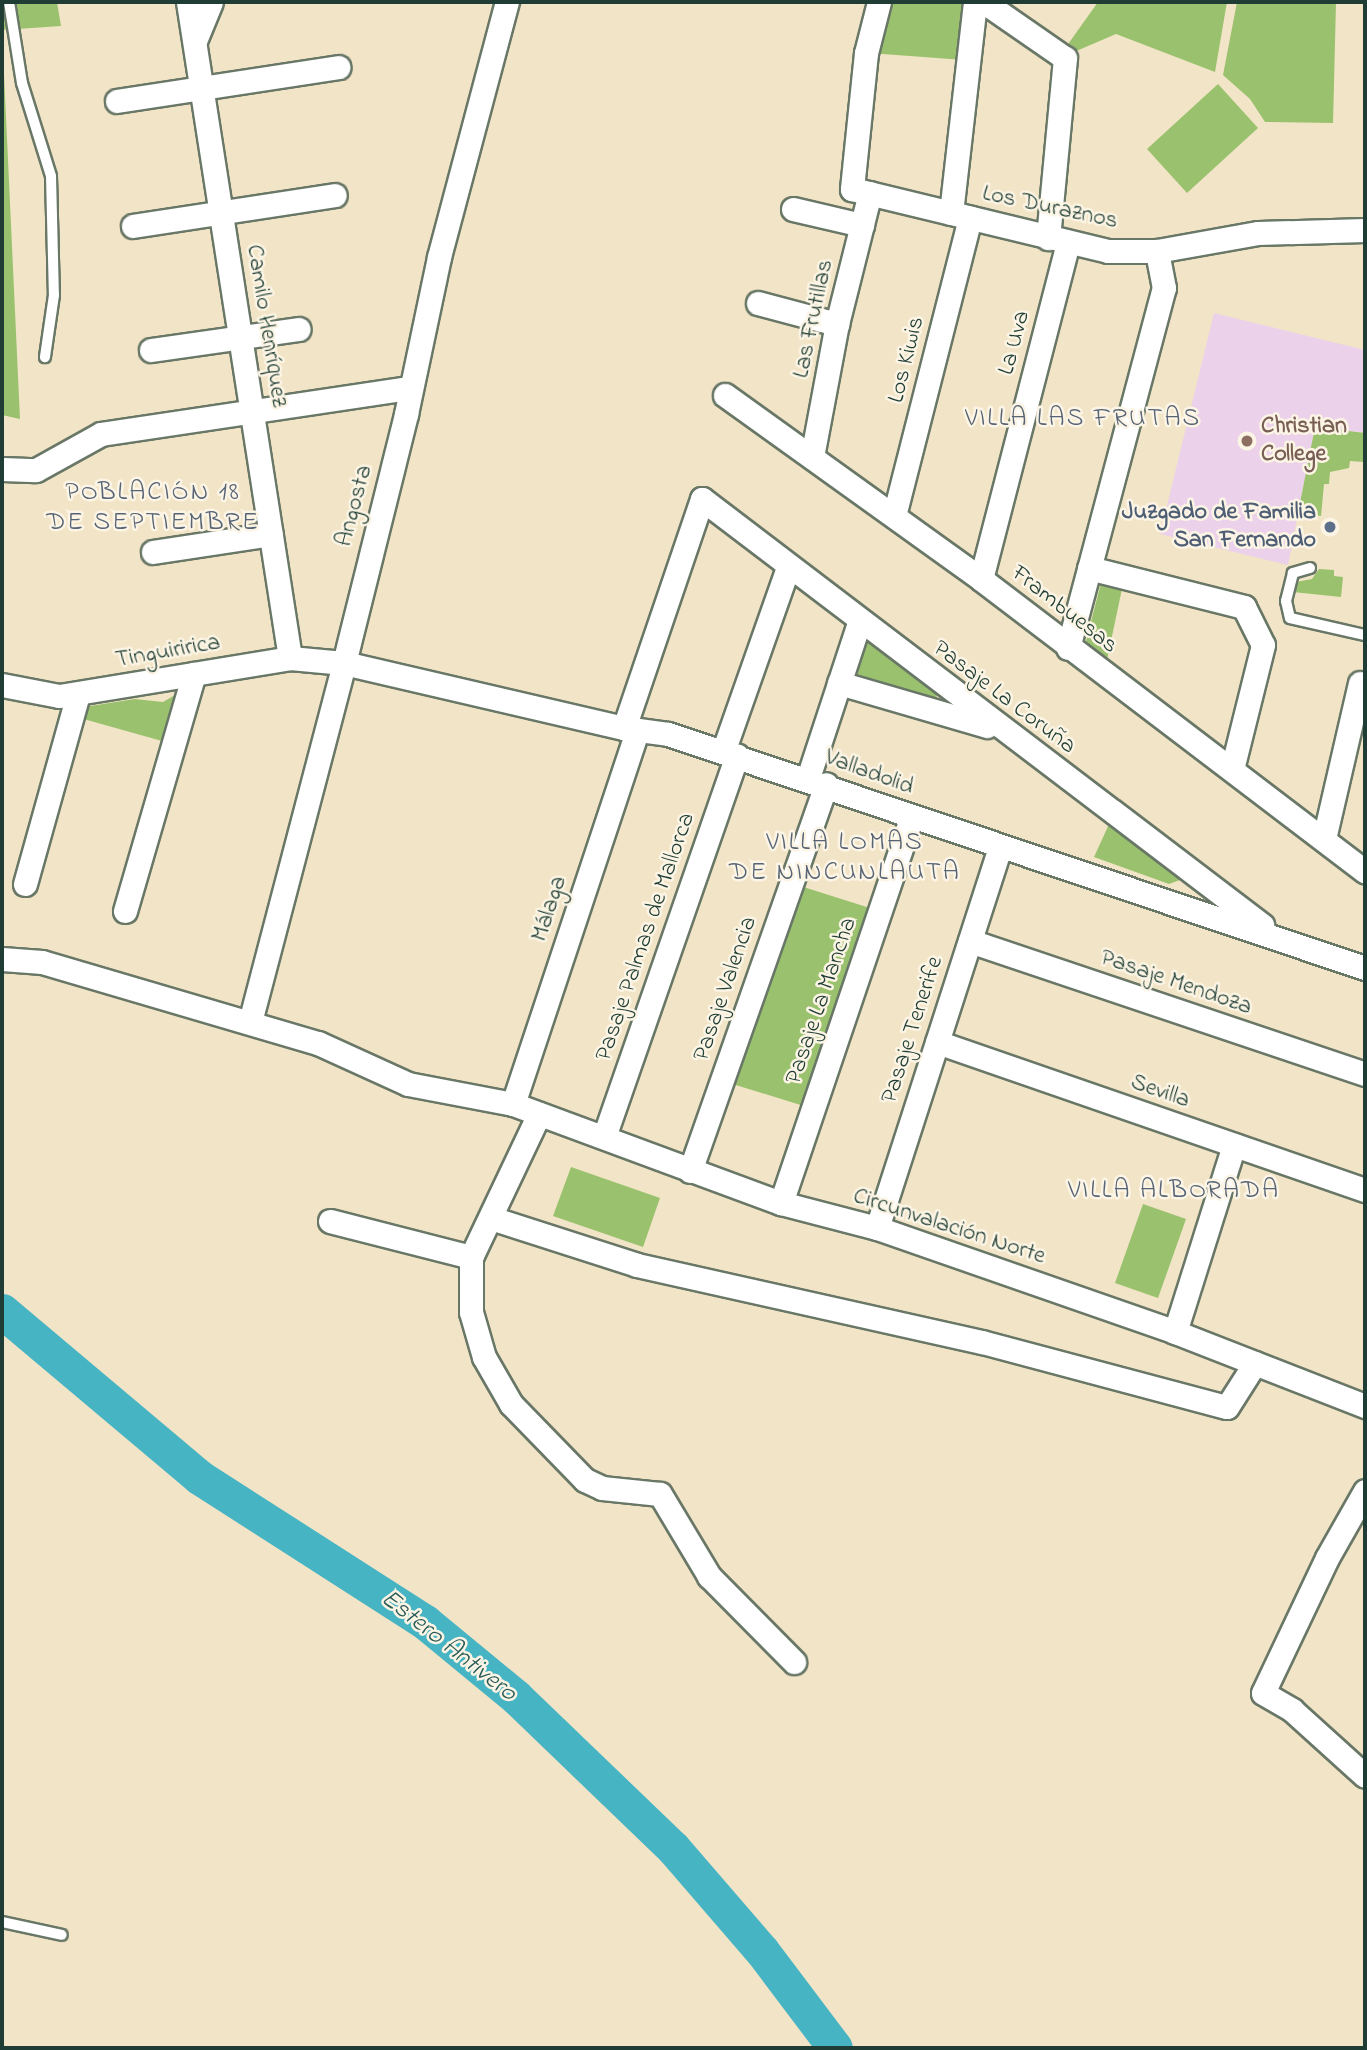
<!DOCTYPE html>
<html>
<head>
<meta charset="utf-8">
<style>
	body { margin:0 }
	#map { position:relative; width:1367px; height:2050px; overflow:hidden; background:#f2e4c6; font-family:"Indie Flower",sans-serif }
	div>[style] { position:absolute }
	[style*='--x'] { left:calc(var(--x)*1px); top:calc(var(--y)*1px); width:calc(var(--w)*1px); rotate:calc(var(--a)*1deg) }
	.built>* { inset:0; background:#ecd1ea }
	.green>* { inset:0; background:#9ac26e }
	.river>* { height:35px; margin:-17.5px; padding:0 17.5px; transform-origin:17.5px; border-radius:17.5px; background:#47b4c4 }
	.roads { filter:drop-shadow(2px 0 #697767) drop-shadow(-2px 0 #697767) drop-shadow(0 2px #697767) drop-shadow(0 -2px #697767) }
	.service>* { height:10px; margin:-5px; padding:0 5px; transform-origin:5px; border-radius:5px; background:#fff }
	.minor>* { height:23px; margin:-11.5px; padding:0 11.5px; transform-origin:11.5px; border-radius:11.5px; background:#fff }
	.dots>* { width:19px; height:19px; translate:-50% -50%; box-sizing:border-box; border:4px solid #fcf5e5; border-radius:50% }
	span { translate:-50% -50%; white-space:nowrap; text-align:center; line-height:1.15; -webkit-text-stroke:5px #fcf5e5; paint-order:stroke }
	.street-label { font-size:24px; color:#1f3d34 }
	.education-label { font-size:24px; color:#785e54; font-weight:700 }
	.left { translate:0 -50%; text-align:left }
	.service-label { font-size:24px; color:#4e5e75; font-weight:700 }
	.right { translate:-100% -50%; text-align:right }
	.neighbourhood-label { font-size:26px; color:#576475; letter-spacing:2px }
	.water-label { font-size:26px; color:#295b58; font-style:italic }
	.frame { position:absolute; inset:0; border:4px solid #1f3d34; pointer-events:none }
</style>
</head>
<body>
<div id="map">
	<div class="built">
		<i style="clip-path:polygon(1214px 313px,1365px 350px,1365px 433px,1315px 427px,1288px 565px,1160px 534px)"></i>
	</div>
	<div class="green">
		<i style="clip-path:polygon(2px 2px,57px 2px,61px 26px,2px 30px,20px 419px,2px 415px)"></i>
		<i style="clip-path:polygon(883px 2px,967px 2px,964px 60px,869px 53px)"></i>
		<i style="clip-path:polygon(1098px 2px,1227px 2px,1215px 72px,1116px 34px,1074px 52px,1066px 47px)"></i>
		<i style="clip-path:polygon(1237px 2px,1336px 3px,1333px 123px,1265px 122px,1250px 99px,1223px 75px)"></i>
		<i style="clip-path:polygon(1218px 84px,1258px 128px,1187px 193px,1147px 149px)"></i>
		<i style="clip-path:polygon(1315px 427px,1365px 433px,1365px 470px,1364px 462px,1350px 461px,1349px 468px,1330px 472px,1329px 484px,1324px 484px,1321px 516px,1298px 513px)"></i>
		<i style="clip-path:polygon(1319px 569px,1334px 570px,1334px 576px,1343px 577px,1341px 597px,1293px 592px,1296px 582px,1312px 579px)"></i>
		<i style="clip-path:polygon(1102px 579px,1123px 584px,1107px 660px,1086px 641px)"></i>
		<i style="clip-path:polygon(865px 639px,938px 691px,935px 703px,854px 676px)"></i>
		<i style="clip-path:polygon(175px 695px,169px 743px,80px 718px,84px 707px,135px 699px,163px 702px)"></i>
		<i style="clip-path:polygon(1110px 822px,1179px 875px,1180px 880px,1169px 884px,1094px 857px)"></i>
		<i style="clip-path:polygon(794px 884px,873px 909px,807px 1107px,726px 1082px)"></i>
		<i style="clip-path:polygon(571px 1167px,660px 1198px,643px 1247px,553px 1216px)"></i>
		<i style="clip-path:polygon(1143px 1204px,1186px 1219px,1158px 1298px,1115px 1283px)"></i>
	</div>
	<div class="river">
		<i style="--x:2;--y:1311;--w:258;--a:40.1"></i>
		<i style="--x:199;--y:1477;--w:269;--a:32.7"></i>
		<i style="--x:425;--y:1622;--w:118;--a:39.5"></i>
		<i style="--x:516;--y:1697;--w:218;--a:43.9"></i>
		<i style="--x:673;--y:1848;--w:136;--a:49.2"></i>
		<i style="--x:762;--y:1951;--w:121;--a:53"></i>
	</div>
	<div class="roads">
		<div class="service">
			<i style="--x:9;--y:2;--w:82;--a:80.9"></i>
			<i style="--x:22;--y:83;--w:97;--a:72.7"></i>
			<i style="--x:51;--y:176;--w:119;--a:88.6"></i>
			<i style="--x:54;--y:295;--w:63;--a:98.3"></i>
			<i style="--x:1310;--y:568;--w:18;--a:164"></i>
			<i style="--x:1293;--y:573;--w:29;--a:104"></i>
			<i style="--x:1286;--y:601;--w:17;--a:77"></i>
			<i style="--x:1290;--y:618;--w:77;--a:12.8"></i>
			<i style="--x:2;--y:1922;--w:61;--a:12.2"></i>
		</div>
		<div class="minor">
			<i style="--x:188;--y:2;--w:664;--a:81.16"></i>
			<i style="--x:879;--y:2;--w:53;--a:104.3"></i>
			<i style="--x:866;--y:53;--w:137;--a:95.9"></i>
			<i style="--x:852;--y:189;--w:263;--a:13.6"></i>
			<i style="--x:1108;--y:251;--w:49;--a:0"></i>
			<i style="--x:1157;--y:251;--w:103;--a:-10.1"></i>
			<i style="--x:1258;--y:233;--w:107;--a:-1.6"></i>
			<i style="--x:984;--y:2;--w:98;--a:34.7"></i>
			<i style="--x:1065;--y:58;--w:181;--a:95.4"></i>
			<i style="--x:195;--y:41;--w:42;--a:-67.7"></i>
			<i style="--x:117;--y:101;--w:224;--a:-8.7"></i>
			<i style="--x:793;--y:209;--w:71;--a:13.1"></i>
			<i style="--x:951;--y:213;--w:212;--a:-83.5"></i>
			<i style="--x:133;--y:226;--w:204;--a:-8.7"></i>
			<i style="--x:758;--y:303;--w:82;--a:14.9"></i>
			<i style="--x:151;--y:350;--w:149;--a:-8.1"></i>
			<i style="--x:725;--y:395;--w:315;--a:35.7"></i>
			<i style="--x:981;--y:579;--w:483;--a:37.3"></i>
			<i style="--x:812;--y:457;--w:135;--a:-79.4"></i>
			<i style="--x:837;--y:324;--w:135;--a:-75.9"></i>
			<i style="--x:2;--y:469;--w:34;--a:2"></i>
			<i style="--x:36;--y:470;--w:74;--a:-29"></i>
			<i style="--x:101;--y:434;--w:312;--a:-8.5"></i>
			<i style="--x:894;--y:516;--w:308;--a:-75.7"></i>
			<i style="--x:153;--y:552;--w:119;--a:-8.7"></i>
			<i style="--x:1089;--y:568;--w:160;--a:14.1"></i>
			<i style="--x:1244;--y:607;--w:42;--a:63.4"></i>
			<i style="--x:1263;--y:645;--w:128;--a:104"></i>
			<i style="--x:981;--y:579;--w:347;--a:-75.5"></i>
			<i style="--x:1068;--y:648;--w:373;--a:-75.1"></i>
			<i style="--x:1164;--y:288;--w:38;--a:-101"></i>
			<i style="--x:839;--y:683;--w:154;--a:16.2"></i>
			<i style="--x:2;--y:685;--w:58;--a:10.9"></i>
			<i style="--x:59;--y:696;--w:234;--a:-9.3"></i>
			<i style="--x:290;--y:658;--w:54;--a:5.3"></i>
			<i style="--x:344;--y:663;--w:287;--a:13.1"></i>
			<i style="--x:624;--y:728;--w:44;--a:7.8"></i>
			<i style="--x:668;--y:734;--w:735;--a:18.56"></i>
			<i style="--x:624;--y:728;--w:242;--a:-71.2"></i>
			<i style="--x:702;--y:499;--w:704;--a:37.26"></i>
			<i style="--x:723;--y:752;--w:196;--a:-70.6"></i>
			<i style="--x:808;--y:778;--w:166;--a:-71.8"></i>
			<i style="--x:1324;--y:839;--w:160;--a:-77"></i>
			<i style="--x:25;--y:884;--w:197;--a:-74.4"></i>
			<i style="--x:125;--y:911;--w:247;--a:-73.8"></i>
			<i style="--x:970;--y:941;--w:417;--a:18.6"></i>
			<i style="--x:2;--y:959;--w:40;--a:4.3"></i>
			<i style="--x:42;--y:962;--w:288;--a:16.4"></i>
			<i style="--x:318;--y:1043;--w:99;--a:24.5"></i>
			<i style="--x:408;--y:1084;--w:107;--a:10.8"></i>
			<i style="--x:513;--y:1104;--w:286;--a:20.3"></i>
			<i style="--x:781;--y:1203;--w:99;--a:14.6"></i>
			<i style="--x:877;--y:1228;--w:316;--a:19.2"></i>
			<i style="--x:1175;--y:1332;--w:204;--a:21.3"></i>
			<i style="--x:250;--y:1022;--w:371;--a:-75.3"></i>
			<i style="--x:344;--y:663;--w:257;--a:-76"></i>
			<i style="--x:406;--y:414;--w:160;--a:-78.1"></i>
			<i style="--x:439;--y:257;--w:264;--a:-75.1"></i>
			<i style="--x:937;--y:1042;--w:453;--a:19.1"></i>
			<i style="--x:513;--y:1104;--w:393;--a:-71.6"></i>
			<i style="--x:539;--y:1114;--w:158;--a:115.4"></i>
			<i style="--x:471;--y:1257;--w:55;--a:90"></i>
			<i style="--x:471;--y:1312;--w:47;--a:73.9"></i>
			<i style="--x:484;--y:1357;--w:54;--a:60.1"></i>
			<i style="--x:511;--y:1404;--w:106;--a:45.8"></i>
			<i style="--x:585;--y:1480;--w:19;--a:25"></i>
			<i style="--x:602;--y:1488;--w:58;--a:5.9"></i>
			<i style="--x:660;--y:1494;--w:96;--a:59.1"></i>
			<i style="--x:709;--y:1576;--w:121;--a:45.3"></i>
			<i style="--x:604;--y:1137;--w:404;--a:-70.8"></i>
			<i style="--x:690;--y:1171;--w:410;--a:-70.6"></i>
			<i style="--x:781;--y:1203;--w:408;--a:-71.3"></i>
			<i style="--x:491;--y:1218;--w:153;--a:17.8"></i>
			<i style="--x:637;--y:1265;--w:353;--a:12.6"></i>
			<i style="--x:982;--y:1342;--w:253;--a:14.9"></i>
			<i style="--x:1227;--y:1407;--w:52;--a:-57.5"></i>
			<i style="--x:330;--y:1221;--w:146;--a:14.3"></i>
			<i style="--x:877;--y:1228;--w:399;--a:-72.1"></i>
			<i style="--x:1175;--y:1332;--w:196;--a:-72.5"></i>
			<i style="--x:1365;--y:1491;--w:77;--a:119.6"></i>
			<i style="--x:1327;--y:1558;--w:149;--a:115.4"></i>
			<i style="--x:1263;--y:1693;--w:34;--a:30"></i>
			<i style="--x:1292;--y:1710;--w:98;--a:42.1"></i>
		</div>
	</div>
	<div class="dots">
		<i style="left:1247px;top:441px;background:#8d6e63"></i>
		<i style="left:1330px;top:527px;background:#5c6f8a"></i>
	</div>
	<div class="street-label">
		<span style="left:1050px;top:208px;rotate:12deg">Los Duraznos</span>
		<span style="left:814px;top:319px;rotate:-78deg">Las Frutillas</span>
		<span style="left:266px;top:326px;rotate:81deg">Camilo Henríquez</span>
		<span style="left:1015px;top:343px;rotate:-75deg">La Uva</span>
		<span style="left:907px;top:360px;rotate:-76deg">Los Kiwis</span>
		<span style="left:355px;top:506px;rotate:-75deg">Angosta</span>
		<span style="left:1064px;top:610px;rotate:38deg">Frambuesas</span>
		<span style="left:168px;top:652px;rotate:-10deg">Tinguiririca</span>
		<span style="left:1004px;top:698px;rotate:37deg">Pasaje La Coruña</span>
		<span style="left:869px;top:773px;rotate:20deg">Valladolid</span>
		<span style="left:550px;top:909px;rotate:-72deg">Málaga</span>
		<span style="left:646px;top:937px;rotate:-71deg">Pasaje Palmas de Mallorca</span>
		<span style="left:1176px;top:983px;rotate:19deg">Pasaje Mendoza</span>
		<span style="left:726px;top:989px;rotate:-71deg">Pasaje Valencia</span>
		<span style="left:822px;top:1001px;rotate:-71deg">Pasaje La Mancha</span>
		<span style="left:913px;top:1030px;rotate:-72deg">Pasaje Tenerife</span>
		<span style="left:1160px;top:1092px;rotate:19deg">Sevilla</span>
		<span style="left:949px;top:1227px;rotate:18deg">Circunvalación Norte</span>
	</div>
	<div class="education-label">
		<span class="left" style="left:1261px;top:441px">Christian<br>College</span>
	</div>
	<div class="service-label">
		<span class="right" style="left:1316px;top:527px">Juzgado de Familia<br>San Fernando</span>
	</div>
	<div class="neighbourhood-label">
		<span style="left:1083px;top:420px">VILLA LAS FRUTAS</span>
		<span style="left:153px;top:509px">POBLACIÓN 18<br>DE SEPTIEMBRE</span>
		<span style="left:845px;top:859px">VILLA LOMAS<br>DE NINCUNLAUTA</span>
		<span style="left:1174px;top:1192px">VILLA ALBORADA</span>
	</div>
	<div class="water-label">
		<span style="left:448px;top:1647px;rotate:38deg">Estero Antivero</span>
	</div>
	<div class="frame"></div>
</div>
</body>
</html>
